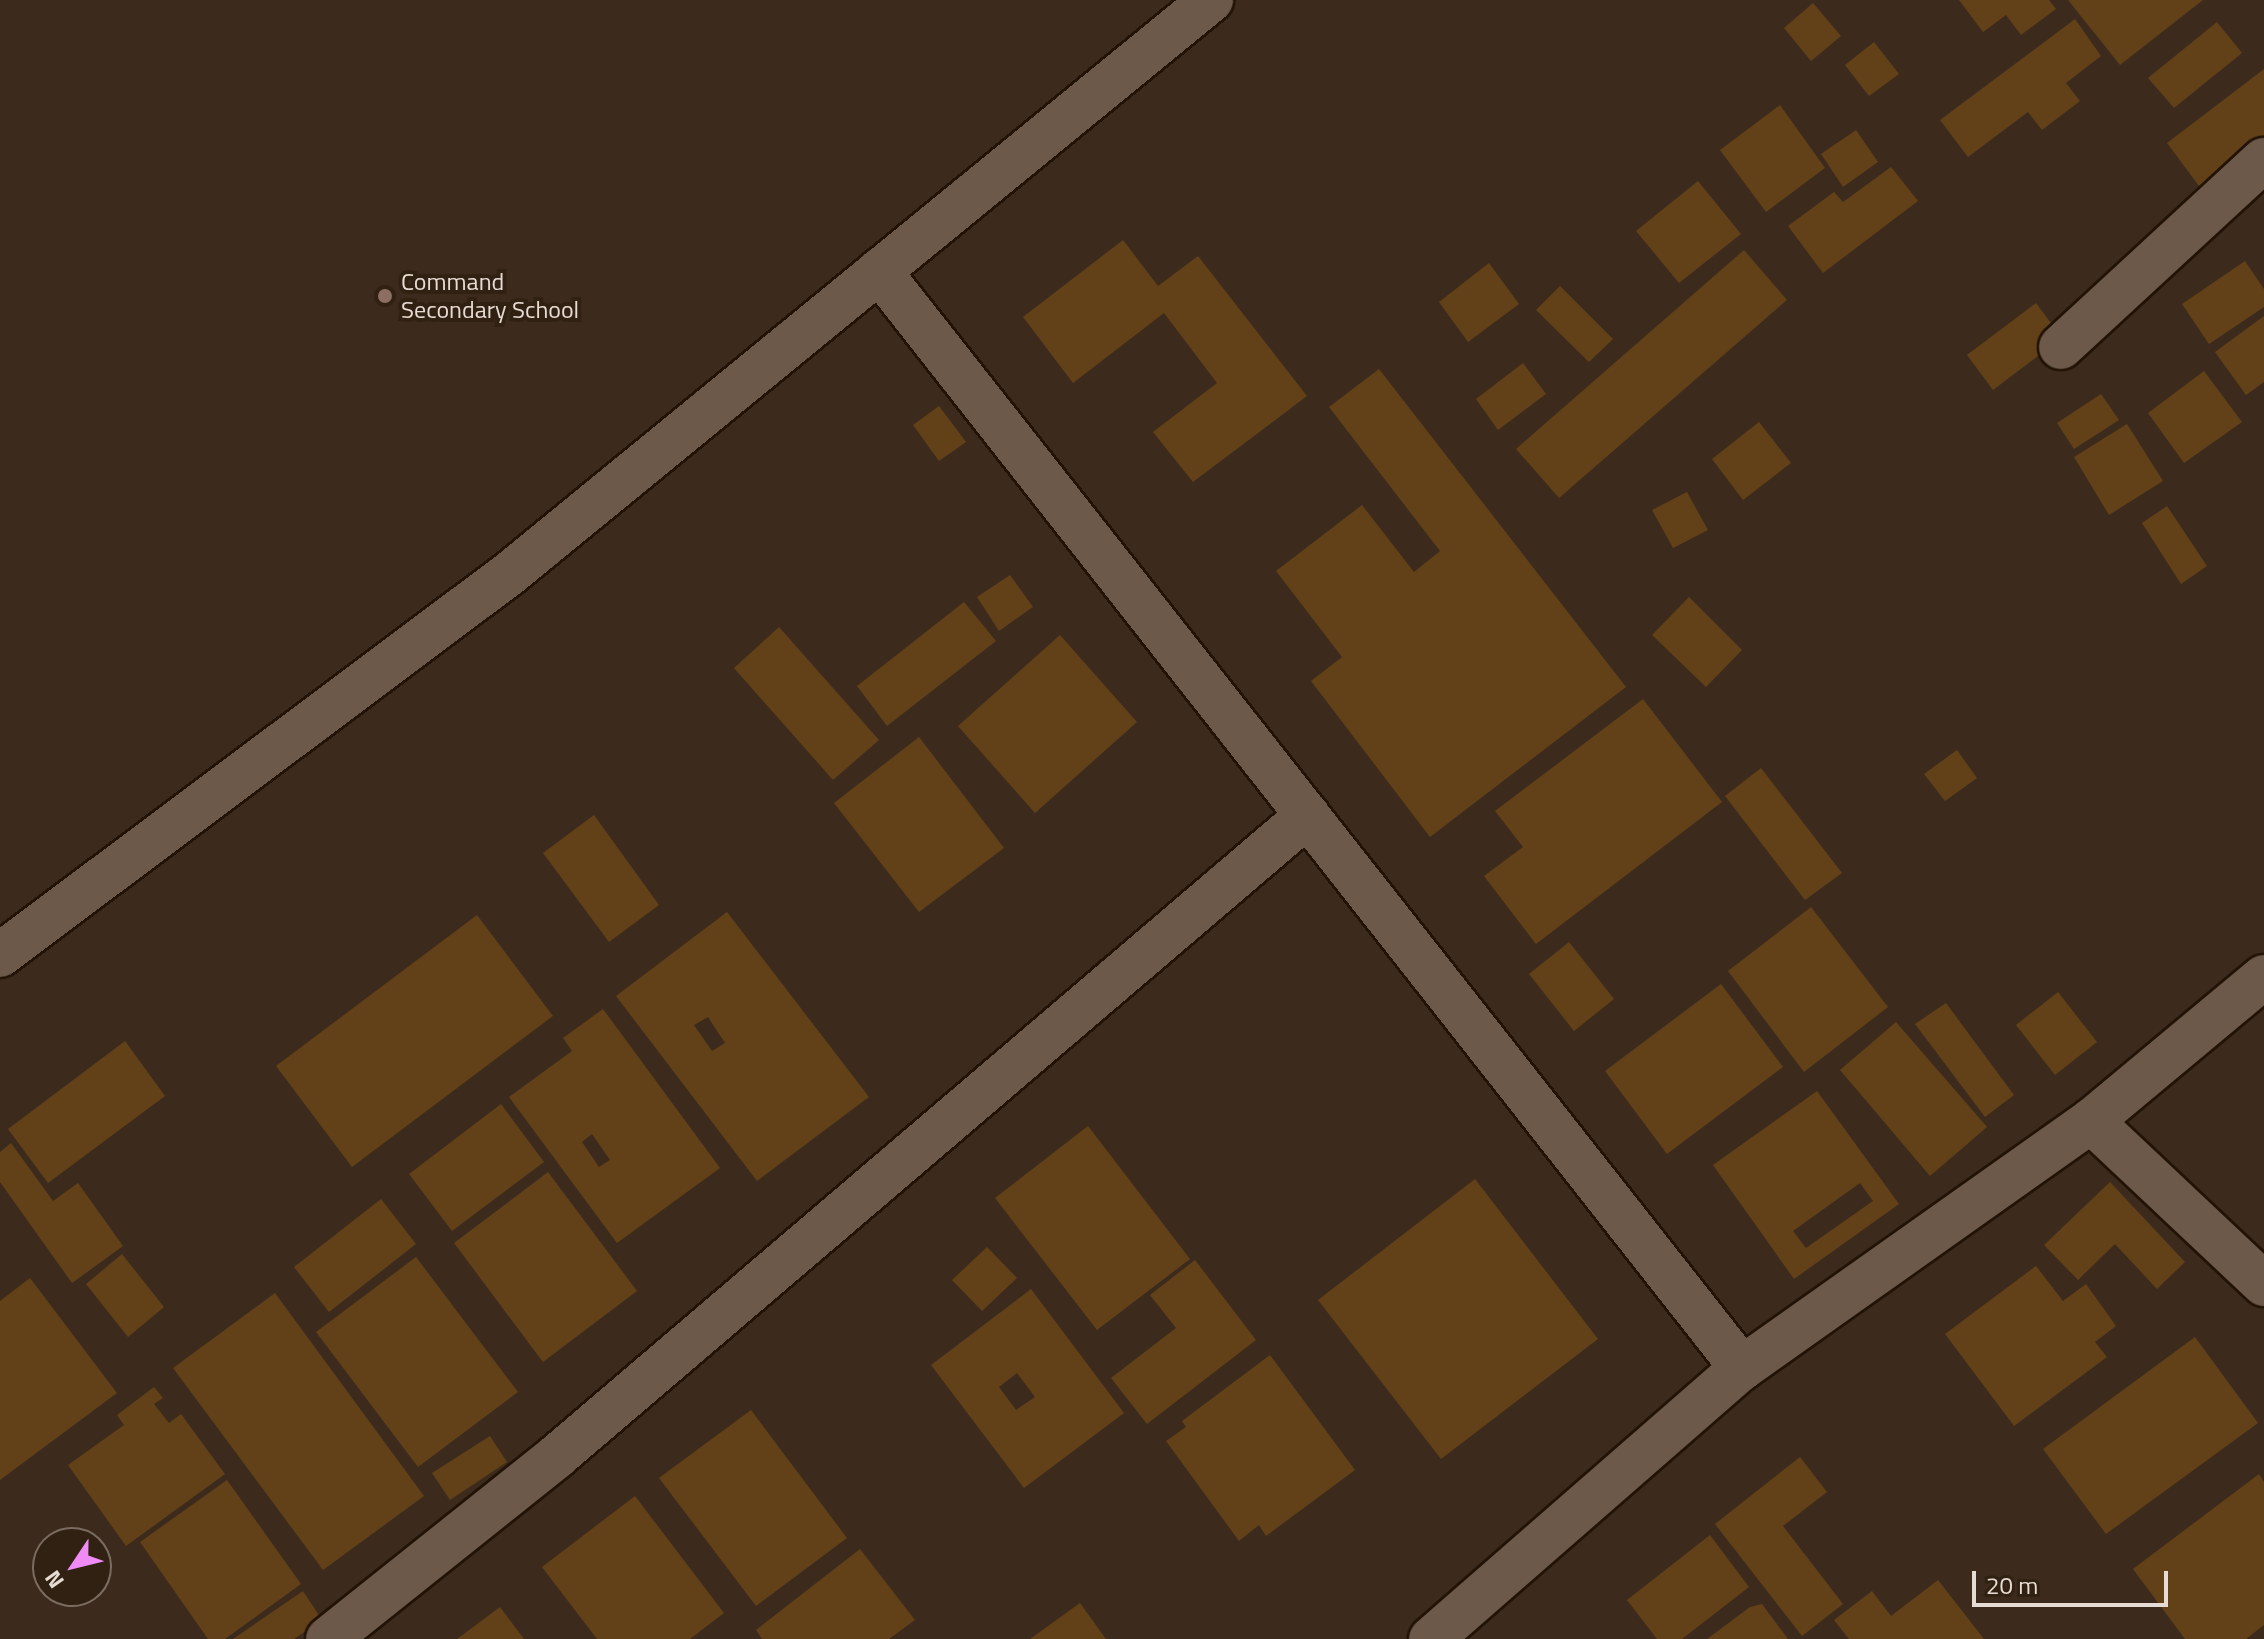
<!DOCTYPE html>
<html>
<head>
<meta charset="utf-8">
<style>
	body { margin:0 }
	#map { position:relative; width:2264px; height:1639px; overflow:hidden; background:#3c2b1d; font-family:"Titillium Web",sans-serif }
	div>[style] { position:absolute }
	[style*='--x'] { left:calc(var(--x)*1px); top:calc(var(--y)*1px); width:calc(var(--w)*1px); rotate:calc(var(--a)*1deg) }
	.building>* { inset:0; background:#624118 }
	.roads { filter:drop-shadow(2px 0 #221306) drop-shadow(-2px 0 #221306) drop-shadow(0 2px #221306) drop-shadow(0 -2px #221306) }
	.minor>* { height:44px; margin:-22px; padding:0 22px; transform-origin:22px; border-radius:22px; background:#6c594a }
	.tertiary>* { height:44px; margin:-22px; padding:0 22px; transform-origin:22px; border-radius:22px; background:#6c594a }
	.dots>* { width:22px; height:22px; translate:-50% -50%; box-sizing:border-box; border:4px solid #312113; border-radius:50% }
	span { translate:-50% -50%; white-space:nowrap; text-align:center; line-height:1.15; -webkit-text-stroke:8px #312113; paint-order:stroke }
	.poi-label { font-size:24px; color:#e7dcd3 }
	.left { translate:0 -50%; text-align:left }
	.north { position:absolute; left:32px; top:1527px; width:80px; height:80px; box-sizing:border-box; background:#312113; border:2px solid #7a6c60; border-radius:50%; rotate:235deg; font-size:22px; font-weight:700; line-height:32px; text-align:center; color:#e7dcd3 }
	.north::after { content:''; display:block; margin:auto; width:28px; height:36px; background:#f08bf6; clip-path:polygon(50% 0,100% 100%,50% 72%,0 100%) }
	.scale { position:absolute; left:1972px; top:1571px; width:196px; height:36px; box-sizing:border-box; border:4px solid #e7dcd3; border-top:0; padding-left:10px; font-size:24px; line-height:28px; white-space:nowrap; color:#e7dcd3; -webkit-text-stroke:6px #312113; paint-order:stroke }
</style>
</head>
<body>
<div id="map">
	<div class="building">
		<i style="clip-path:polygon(1959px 0,2049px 0,2056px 9px,2021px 35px,2006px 15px,1983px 32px)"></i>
		<i style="clip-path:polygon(2068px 0,2203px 0,2120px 65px)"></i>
		<i style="clip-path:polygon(1813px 3px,1841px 36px,1811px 61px,1784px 28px)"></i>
		<i style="clip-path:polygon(2075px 19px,2101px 56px,2066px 83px,2080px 101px,2042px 130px,2028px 112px,1968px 157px,1940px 120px)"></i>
		<i style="clip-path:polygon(2217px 22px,2242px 53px,2174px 108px,2148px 78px)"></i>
		<i style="clip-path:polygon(1874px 42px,1899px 74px,1869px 96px,1845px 65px)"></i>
		<i style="clip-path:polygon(2264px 69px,2264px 143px,2202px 190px,2167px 143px)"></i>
		<i style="clip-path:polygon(1780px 105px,1825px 168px,1766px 212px,1720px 150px)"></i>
		<i style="clip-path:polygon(1856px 130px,1878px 162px,1843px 187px,1821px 154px)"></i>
		<i style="clip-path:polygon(1891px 167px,1918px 201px,1823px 273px,1788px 226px,1834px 192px,1843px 202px)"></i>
		<i style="clip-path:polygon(1698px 181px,1741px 234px,1679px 283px,1636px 231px)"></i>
		<i style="clip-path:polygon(1123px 240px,1158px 286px,1198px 256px,1307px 396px,1193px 482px,1153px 432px,1217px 383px,1164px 313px,1073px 383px,1023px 317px)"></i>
		<i style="clip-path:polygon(1744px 250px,1787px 300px,1559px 498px,1516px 449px)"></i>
		<i style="clip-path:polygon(2245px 261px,2264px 289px,2264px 307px,2209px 344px,2182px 304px)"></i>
		<i style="clip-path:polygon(1489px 263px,1519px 304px,1468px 342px,1439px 302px)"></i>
		<i style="clip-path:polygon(1560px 286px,1613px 339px,1589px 362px,1536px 310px)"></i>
		<i style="clip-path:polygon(2036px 303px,2062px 338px,1993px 390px,1967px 355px)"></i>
		<i style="clip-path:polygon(2264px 316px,2264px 382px,2246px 395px,2215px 352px)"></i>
		<i style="clip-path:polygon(1523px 363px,1546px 394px,1498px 430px,1476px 399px)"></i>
		<i style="clip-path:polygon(1379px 369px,1626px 687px,1430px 837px,1311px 681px,1342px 657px,1276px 571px,1362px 505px,1414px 572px,1440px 551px,1329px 407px)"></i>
		<i style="clip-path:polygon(2204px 371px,2242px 422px,2184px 463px,2148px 413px)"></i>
		<i style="clip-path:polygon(2101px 394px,2119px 420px,2074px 449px,2057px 423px)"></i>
		<i style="clip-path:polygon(939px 406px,966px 442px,939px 461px,913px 425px)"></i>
		<i style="clip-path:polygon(1759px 422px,1791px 463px,1743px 500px,1712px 459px)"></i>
		<i style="clip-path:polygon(2127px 424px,2163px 481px,2109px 515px,2074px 457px)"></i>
		<i style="clip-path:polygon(1687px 492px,1708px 530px,1673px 548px,1652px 510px)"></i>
		<i style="clip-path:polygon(2167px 506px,2207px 566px,2181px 584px,2142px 523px)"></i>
		<i style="clip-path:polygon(1010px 575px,1033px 607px,999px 631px,977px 597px)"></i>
		<i style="clip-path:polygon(1689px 597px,1742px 650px,1706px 687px,1652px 635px)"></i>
		<i style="clip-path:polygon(964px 602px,996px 641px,887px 726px,857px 686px)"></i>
		<i style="clip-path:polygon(779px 627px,879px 740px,833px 780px,734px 668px)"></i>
		<i style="clip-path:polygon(1060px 635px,1137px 722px,1035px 813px,958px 726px)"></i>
		<i style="clip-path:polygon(1643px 699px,1722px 802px,1536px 944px,1484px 876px,1523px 847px,1495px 811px)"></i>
		<i style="clip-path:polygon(919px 737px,1004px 848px,919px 912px,834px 803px)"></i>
		<i style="clip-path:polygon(1957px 750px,1977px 778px,1945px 801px,1924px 774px)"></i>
		<i style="clip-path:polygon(1761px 768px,1842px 873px,1805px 900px,1725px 796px)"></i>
		<i style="clip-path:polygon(594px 815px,659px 905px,609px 942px,543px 853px)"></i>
		<i style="clip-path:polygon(1811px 907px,1888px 1007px,1804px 1072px,1728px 971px)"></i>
		<i style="clip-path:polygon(evenodd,727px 912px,869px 1097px,757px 1181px,616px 996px,727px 912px,708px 1017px,725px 1043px,712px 1051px,694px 1025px,708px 1017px)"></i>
		<i style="clip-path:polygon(477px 915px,553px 1016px,352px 1167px,276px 1066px)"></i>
		<i style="clip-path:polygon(1569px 942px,1614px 999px,1574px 1031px,1529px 974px)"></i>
		<i style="clip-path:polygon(1721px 984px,1783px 1067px,1667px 1154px,1605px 1071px)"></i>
		<i style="clip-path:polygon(2058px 992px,2097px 1042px,2055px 1075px,2016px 1025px)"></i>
		<i style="clip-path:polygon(1946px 1003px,2014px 1095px,1985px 1117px,1915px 1024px)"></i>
		<i style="clip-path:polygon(evenodd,603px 1009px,720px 1168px,617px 1243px,509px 1097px,572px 1051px,563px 1038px,603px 1009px,592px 1134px,610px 1160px,599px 1167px,582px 1142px,592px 1134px)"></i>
		<i style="clip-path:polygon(1896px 1022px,1987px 1127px,1930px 1176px,1840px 1070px)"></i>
		<i style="clip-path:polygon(125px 1041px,165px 1096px,48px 1183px,8px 1129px)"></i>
		<i style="clip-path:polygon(evenodd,1817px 1091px,1899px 1204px,1794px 1279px,1713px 1165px,1817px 1091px,1860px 1183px,1873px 1201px,1806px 1248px,1793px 1231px,1860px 1183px)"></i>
		<i style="clip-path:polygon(501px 1104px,544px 1162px,452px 1231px,409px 1174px)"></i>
		<i style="clip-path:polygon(1088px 1126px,1190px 1259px,1097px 1330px,995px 1198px)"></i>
		<i style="clip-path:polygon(11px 1143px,53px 1201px,78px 1183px,123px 1246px,72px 1283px,0 1182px,0 1152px)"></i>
		<i style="clip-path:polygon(548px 1172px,637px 1291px,543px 1362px,454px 1243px)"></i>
		<i style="clip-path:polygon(1475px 1179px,1598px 1339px,1441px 1459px,1318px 1300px)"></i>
		<i style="clip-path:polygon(2110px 1182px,2185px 1262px,2157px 1289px,2115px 1244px,2078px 1280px,2044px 1245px)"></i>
		<i style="clip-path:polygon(381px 1199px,416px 1244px,329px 1312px,294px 1267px)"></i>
		<i style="clip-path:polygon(987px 1247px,1017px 1278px,982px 1311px,952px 1280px)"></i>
		<i style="clip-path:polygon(122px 1254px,164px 1307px,128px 1337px,86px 1284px)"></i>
		<i style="clip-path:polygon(416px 1257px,518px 1392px,418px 1467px,316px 1332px)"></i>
		<i style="clip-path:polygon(1195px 1260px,1256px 1340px,1147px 1424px,1111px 1378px,1176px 1328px,1150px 1295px)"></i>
		<i style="clip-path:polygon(2036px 1266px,2063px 1301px,2086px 1284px,2116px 1326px,2095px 1342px,2107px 1357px,2014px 1426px,1945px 1334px)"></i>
		<i style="clip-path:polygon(30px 1278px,117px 1393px,0 1480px,0 1301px)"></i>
		<i style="clip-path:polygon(evenodd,1031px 1289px,1124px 1413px,1024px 1488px,931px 1365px,1031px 1289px,1017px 1373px,1035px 1397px,1016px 1410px,999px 1387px,1017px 1373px)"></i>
		<i style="clip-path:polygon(275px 1293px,424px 1496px,323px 1570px,173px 1368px)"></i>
		<i style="clip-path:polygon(2195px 1337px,2258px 1423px,2106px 1534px,2043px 1449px)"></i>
		<i style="clip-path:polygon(1270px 1355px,1355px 1470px,1266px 1536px,1259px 1525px,1239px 1541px,1166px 1441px,1186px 1427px,1182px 1421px)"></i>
		<i style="clip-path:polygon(154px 1387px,163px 1398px,154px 1404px,169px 1423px,181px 1414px,225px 1474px,126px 1546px,68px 1465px,124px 1425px,117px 1415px)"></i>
		<i style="clip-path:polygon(751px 1410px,847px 1538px,756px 1606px,659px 1478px)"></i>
		<i style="clip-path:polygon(490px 1436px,507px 1462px,450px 1500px,432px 1473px)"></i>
		<i style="clip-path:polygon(1800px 1457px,1827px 1492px,1783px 1526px,1843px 1604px,1802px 1636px,1715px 1524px)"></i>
		<i style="clip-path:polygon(2259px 1474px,2264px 1482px,2264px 1625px,2246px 1639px,2185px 1639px,2133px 1569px)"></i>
		<i style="clip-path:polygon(227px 1480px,301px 1584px,225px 1639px,208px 1639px,140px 1542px)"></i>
		<i style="clip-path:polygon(635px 1496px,724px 1613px,690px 1639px,597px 1639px,542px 1567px)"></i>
		<i style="clip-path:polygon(1710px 1535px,1749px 1587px,1682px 1639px,1657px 1639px,1627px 1600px)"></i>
		<i style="clip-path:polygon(860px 1549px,915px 1620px,889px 1639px,762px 1639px,756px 1630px)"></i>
		<i style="clip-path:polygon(1938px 1580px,1984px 1639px,1849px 1639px,1834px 1620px,1872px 1591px,1891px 1616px)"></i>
		<i style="clip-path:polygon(303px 1591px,322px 1620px,294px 1639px,233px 1639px)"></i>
		<i style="clip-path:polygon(1080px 1603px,1106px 1639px,1030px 1639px)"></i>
		<i style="clip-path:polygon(1762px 1604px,1788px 1639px,1707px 1639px,1750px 1607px)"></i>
		<i style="clip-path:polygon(500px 1607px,524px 1639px,457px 1639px)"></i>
	</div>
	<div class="roads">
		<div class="minor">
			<i style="--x:879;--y:271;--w:1396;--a:51.81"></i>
			<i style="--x:2061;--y:347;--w:276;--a:-42.7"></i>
			<i style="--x:2091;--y:1121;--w:238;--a:43.3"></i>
			<i style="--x:328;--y:1639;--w:293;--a:-38.6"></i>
			<i style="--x:557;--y:1456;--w:987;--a:-40.48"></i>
			<i style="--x:1431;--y:1639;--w:413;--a:-41.1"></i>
			<i style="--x:1742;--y:1368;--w:428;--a:-35.3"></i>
			<i style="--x:2091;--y:1121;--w:225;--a:-39.8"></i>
		</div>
		<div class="tertiary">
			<i style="--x:0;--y:955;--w:636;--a:-36.82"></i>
			<i style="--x:509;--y:574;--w:907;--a:-39.27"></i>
		</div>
	</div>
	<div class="dots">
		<i style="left:385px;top:296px;background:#8d6e63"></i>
	</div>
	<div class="poi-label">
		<span class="left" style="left:401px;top:296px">Command<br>Secondary School</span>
	</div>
	<div class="north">N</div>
	<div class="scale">20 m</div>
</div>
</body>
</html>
